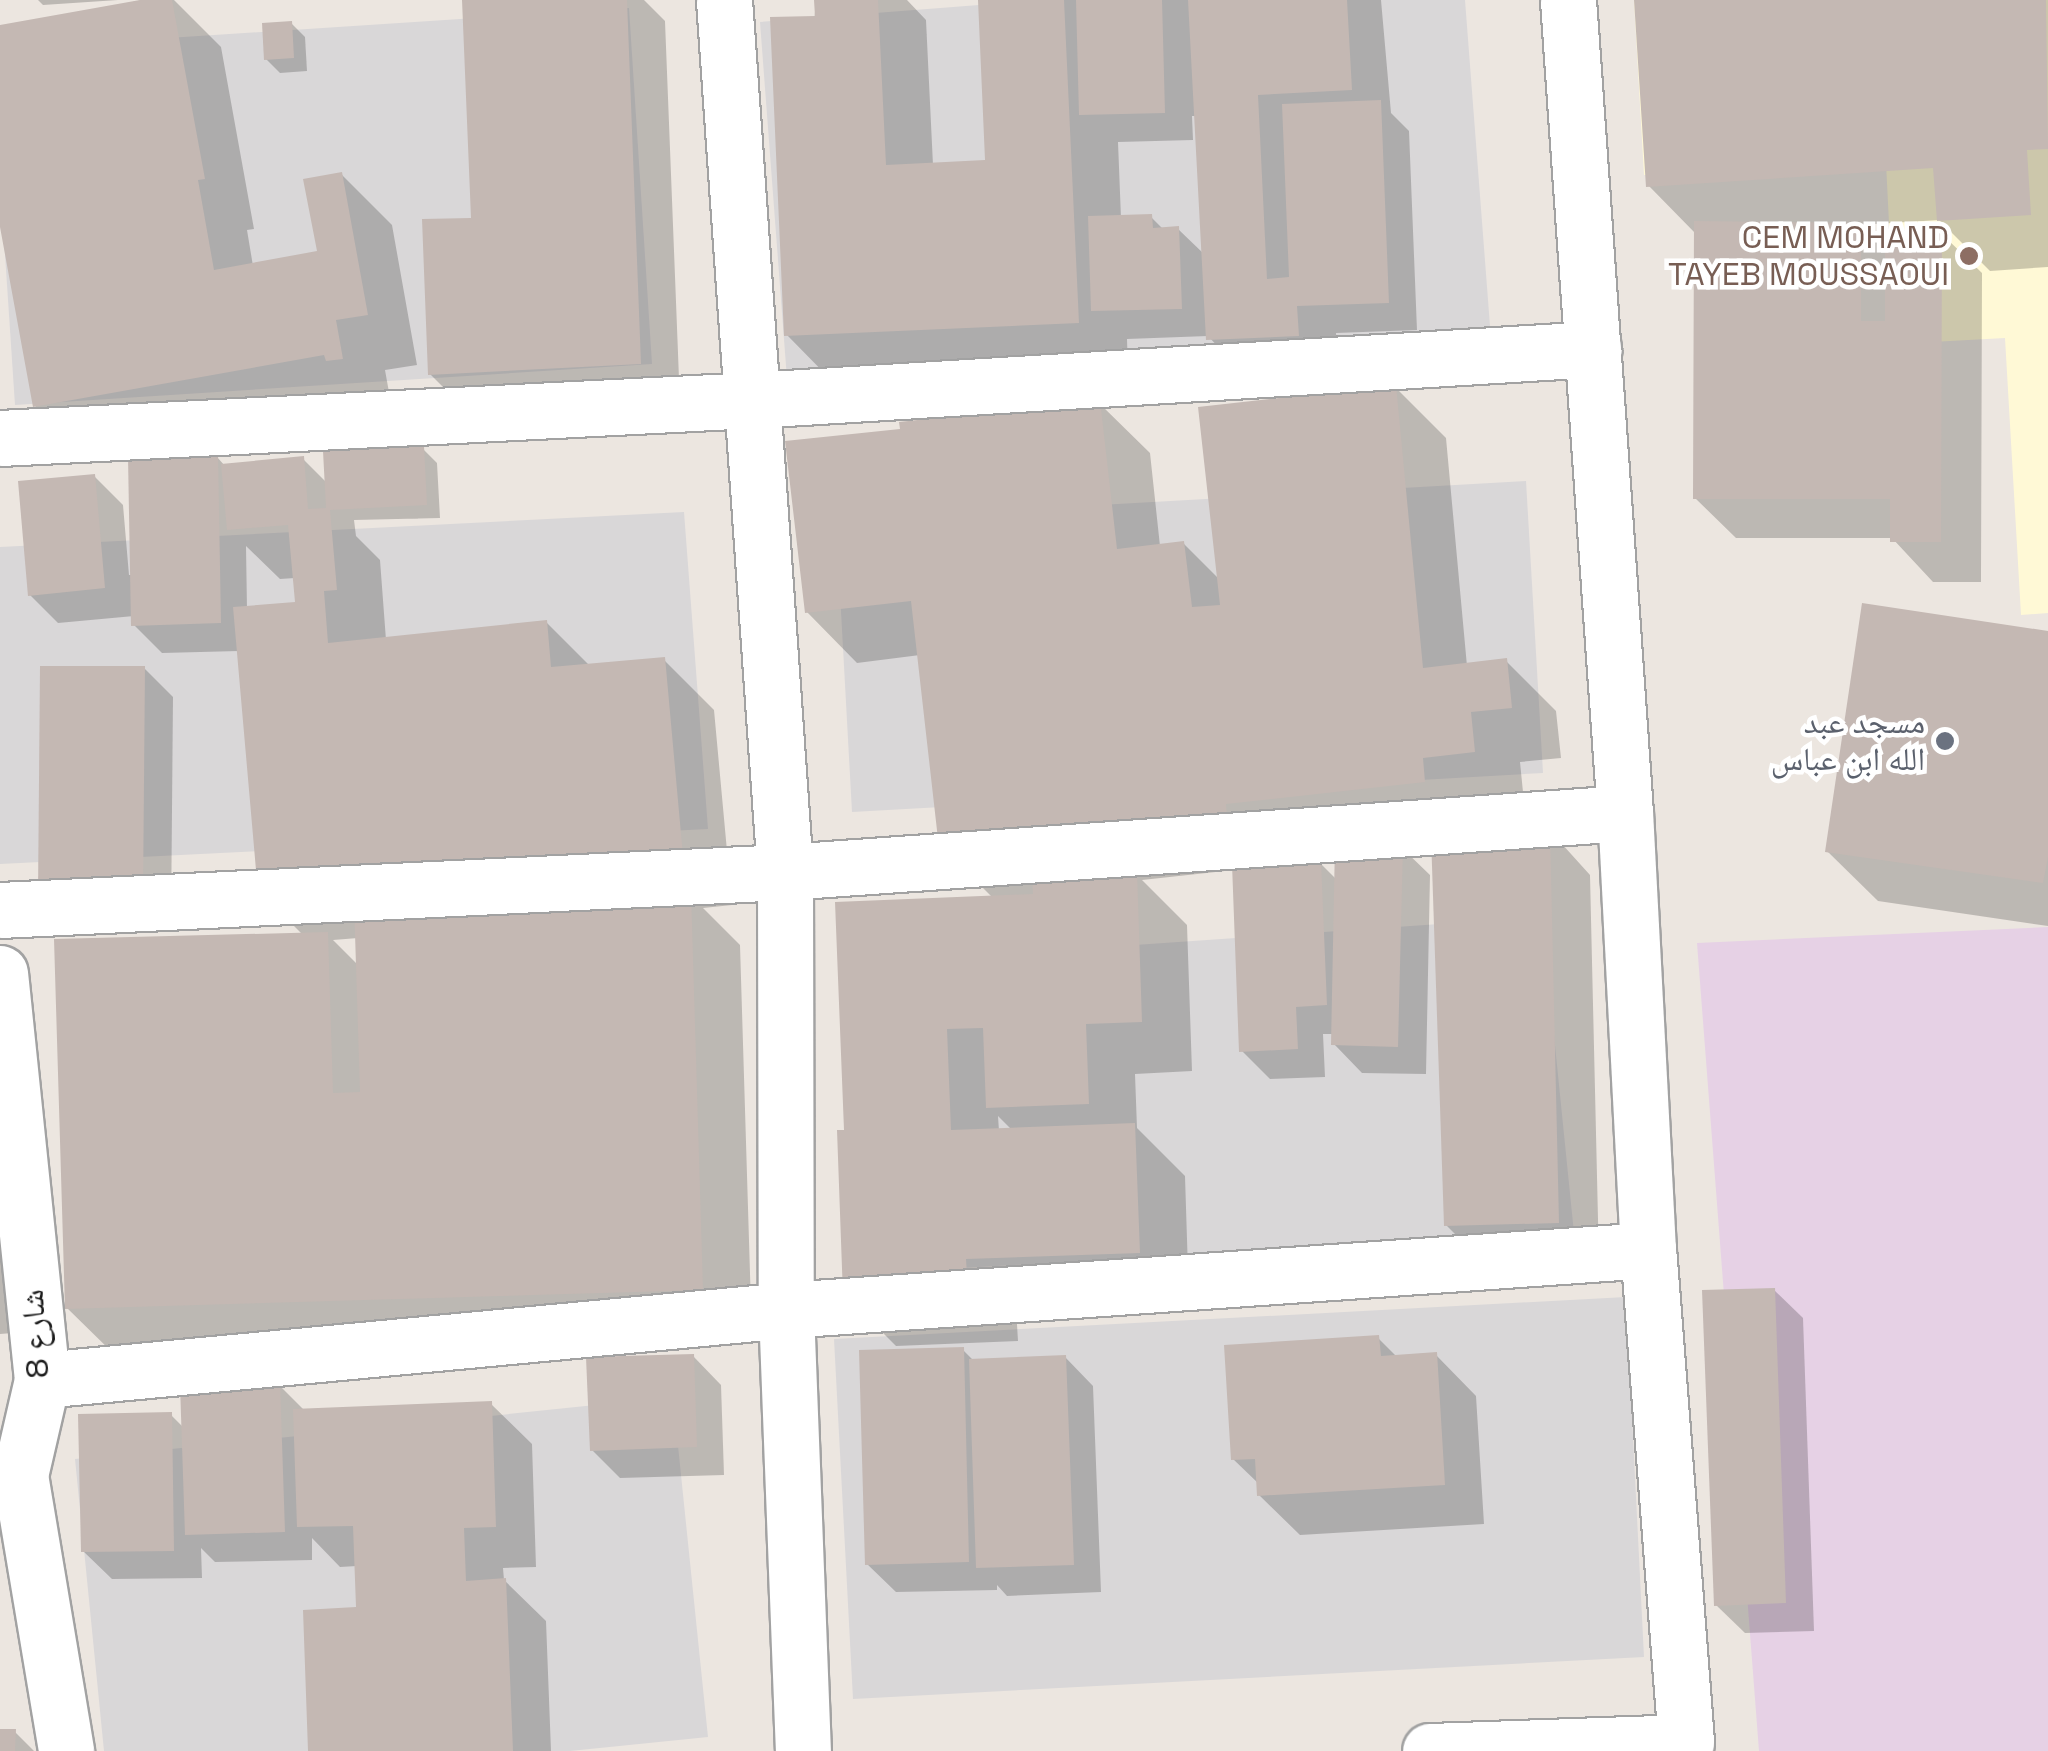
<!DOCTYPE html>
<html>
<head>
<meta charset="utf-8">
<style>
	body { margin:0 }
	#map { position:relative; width:2048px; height:1751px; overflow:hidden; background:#ece6e0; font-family:"Space Grotesk","Noto Naskh Arabic",sans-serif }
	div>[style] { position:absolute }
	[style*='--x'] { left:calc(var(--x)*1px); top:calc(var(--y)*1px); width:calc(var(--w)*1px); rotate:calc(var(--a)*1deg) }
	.residential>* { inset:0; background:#d9d7d8 }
	.industrial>* { inset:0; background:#e6d1e5 }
	.education>* { inset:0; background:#fff9d6 }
	.shadow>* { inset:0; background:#0003 }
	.building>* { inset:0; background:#c4b8b3 }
	.roads { filter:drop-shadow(2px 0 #a2a2a2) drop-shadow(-2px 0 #a2a2a2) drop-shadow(0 2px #a2a2a2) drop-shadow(0 -2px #a2a2a2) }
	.minor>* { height:55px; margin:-27.5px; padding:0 27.5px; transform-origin:27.5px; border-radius:27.5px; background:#fff }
	.dots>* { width:28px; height:28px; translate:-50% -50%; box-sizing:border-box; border:5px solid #fff; border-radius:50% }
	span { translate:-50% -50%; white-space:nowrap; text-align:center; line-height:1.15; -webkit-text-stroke:9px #fff; paint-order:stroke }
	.education-label { font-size:32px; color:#785e54 }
	.right { translate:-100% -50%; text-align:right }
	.worship-label { font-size:32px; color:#5b616d }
	.street-label { font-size:32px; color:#1b1b1b }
</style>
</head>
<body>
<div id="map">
	<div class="residential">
		<i style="clip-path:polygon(1045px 0,1465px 0,1491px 339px,788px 392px,760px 22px)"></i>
		<i style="clip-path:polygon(629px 8px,652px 364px,15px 405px,0 179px,0 49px)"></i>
		<i style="clip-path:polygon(1526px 481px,1543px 773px,852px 812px,836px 520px)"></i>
		<i style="clip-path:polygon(684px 512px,708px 829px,0 864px,0 547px)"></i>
		<i style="clip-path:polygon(1542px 917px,1574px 1233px,875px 1273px,859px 964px)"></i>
		<i style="clip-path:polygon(1626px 1297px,1644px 1657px,853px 1699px,834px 1339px)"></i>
		<i style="clip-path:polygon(673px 1397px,708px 1737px,570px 1751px,104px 1751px,75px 1459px)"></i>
	</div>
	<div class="industrial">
		<i style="clip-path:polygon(2048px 927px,2048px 1751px,1759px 1751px,1697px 943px)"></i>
	</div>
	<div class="education">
		<i style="clip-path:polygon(1634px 0,2048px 0,2048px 613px,2021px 615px,2005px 338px,1895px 344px,1886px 163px,1644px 175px)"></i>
	</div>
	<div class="shadow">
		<i style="clip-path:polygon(38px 0,118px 0,43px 5px)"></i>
		<i style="clip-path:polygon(143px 0,174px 0,221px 47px,254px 229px,247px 230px,253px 266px,320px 253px,341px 174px,392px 225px,417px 365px,385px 370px,392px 409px,85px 457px,35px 406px,0 213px,0 28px)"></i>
		<i style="clip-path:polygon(465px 0,644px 0,665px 21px,680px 404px,471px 415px,430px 374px,474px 220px)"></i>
		<i style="clip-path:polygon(evenodd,816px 0,907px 0,926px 20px,933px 165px,988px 163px,980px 0,1381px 0,1391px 113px,1409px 131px,1417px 330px,1336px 333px,1338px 376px,1249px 380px,1208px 336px,1127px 339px,1128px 372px,837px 386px,787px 335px,816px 0,1192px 116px,1197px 116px,1204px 254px,1178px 229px,1164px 230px,1151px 217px,1121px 218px,1118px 142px,1193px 140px,1192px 116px)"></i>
		<i style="clip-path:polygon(1636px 0,2048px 0,2048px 267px,1990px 271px,1939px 220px,1860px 225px,1887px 253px,1941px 233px,1982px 273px,1981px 582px,1933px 582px,1892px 538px,1736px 538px,1695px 498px,1696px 234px,1648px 185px)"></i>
		<i style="clip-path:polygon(291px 23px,305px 37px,307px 71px,280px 73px,266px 59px)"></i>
		<i style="clip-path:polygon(evenodd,1396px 388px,1446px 438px,1467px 666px,1506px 661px,1556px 711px,1561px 758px,1520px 762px,1524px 802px,1590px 875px,1599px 1262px,1487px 1266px,1446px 1225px,1433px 836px,1401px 847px,1430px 875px,1426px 1074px,1362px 1073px,1334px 1044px,1334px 1034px,1323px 1034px,1325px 1077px,1270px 1079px,1241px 1050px,1234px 870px,1142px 880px,1187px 925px,1192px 1071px,1135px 1074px,1137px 1128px,1185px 1176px,1189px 1302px,1016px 1308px,1018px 1341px,896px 1346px,845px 1295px,846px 1133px,993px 898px,942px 847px,920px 655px,857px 663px,807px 612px,903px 431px,1099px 403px,1150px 453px,1160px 546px,1184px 544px,1219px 579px,1396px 388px,1338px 847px,1337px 880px,1320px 863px,1275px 854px,1338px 847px,1396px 388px,998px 1116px,1012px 1130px,999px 1131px,998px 1116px)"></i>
		<i style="clip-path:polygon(evenodd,423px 449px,437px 463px,440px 518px,354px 520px,356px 536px,380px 560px,386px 640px,546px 622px,590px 666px,664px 660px,714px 710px,732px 905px,703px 908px,740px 945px,752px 1339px,118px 1358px,67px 1308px,303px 935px,260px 892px,239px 651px,162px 653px,134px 625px,134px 616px,58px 623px,30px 595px,94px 476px,123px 505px,129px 575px,133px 575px,217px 457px,225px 466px,303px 459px,327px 483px,423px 449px,246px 546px,280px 579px,295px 578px,298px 605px,247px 609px,246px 546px,423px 449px,358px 938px,359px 966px,333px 940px,358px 938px)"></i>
		<i style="clip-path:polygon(2048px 633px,2048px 926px,1878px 901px,1827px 851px)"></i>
		<i style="clip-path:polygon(144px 668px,173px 697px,171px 922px,69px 922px)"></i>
		<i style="clip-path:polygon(0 1039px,26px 1332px,0 1334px)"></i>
		<i style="clip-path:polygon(1774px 1290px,1803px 1318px,1814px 1631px,1745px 1633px,1716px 1605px)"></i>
		<i style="clip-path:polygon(1378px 1338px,1398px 1358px,1436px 1355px,1476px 1396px,1484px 1524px,1300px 1535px,1259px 1495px,1259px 1484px,1233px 1459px)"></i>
		<i style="clip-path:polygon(963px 1350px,974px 1361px,1065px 1357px,1093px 1386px,1101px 1592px,1007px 1596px,997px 1585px,997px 1590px,896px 1592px,867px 1564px)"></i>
		<i style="clip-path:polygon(693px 1356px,721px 1385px,724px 1475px,620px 1478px,592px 1450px)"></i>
		<i style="clip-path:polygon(279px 1385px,305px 1411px,491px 1404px,532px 1444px,536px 1567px,503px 1568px,504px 1580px,546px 1621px,551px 1751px,311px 1751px,359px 1609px,357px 1566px,340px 1567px,312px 1538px,312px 1560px,215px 1562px,201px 1548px,202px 1578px,112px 1579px,83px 1551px,171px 1415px,184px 1428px)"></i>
		<i style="clip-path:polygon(0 1731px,15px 1732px,34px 1751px,0 1751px)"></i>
	</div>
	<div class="building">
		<i style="clip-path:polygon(140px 0,172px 0,205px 179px,198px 180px,214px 270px,317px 251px,303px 179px,342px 172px,368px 315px,336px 320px,343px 359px,326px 361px,324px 355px,33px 407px,0 227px,0 25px)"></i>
		<i style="clip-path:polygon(462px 0,627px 0,641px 364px,428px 375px,422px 219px,471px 218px)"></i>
		<i style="clip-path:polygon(814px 0,878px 0,886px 165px,985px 160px,978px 0,1064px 0,1079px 323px,784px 336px,770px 17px,815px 16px)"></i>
		<i style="clip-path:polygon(1076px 0,1162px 0,1165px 113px,1079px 115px)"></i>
		<i style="clip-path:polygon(1188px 0,1347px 0,1352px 90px,1258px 95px,1267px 279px,1289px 277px,1282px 104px,1381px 100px,1389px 303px,1297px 306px,1299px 336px,1206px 340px)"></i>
		<i style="clip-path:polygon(1634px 0,2046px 0,2048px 149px,2027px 150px,2031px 215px,1937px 221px,1933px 168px,1646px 187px)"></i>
		<i style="clip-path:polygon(292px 21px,294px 58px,264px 60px,262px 23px)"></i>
		<i style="clip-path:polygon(1152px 214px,1153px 228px,1179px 226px,1182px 309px,1091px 311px,1088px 216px)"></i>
		<i style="clip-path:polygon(1694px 221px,1861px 223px,1861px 321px,1885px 321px,1885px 230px,1942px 230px,1941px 542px,1890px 542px,1890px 499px,1693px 499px)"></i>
		<i style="clip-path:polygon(1396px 385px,1423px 668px,1507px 658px,1512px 708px,1471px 712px,1475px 752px,1423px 758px,1425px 782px,1226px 804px,1227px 816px,939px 848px,911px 601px,805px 613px,785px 441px,900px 429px,899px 422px,1100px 400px,1117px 549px,1184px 541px,1192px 607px,1220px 605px,1198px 407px)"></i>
		<i style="clip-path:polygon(424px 446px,427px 505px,330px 510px,337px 590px,324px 591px,328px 643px,547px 620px,551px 667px,665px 657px,683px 856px,258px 893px,233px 607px,295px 602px,288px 525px,227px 530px,221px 464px,304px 456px,308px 509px,326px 508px,323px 451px)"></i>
		<i style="clip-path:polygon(218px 455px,221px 623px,131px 626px,128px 456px)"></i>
		<i style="clip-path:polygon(95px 474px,105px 588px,28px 596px,18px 481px)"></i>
		<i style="clip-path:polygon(1862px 603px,2048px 631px,2048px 857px,2043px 883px,1825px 852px)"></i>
		<i style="clip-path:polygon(40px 666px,145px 666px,143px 894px,38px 894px)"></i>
		<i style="clip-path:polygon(1550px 832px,1559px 1223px,1444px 1226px,1431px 836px)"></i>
		<i style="clip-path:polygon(1335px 843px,1403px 844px,1398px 1047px,1331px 1045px)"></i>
		<i style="clip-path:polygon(1321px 861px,1327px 1005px,1296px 1007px,1298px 1049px,1239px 1052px,1232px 864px)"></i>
		<i style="clip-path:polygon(1137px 872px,1142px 1022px,1086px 1024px,1089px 1104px,986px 1108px,983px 1028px,947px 1029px,951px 1130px,1135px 1123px,1140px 1253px,966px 1259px,968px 1291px,843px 1296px,837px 1130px,844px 1130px,835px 902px,1033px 894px,1032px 876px)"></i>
		<i style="clip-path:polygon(691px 892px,703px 1290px,65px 1309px,54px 939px,328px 932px,333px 1093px,360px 1092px,354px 902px)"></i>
		<i style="clip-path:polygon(1775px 1288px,1786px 1603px,1714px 1606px,1702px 1290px)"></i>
		<i style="clip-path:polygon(1379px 1335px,1381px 1356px,1437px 1352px,1445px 1485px,1257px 1496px,1255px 1459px,1231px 1460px,1224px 1345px)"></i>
		<i style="clip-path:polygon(964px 1347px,969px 1562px,865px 1565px,859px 1350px)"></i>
		<i style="clip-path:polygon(694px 1354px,697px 1447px,590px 1451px,586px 1357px)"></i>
		<i style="clip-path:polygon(1066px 1355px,1074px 1565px,976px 1568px,969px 1359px)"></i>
		<i style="clip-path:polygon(280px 1382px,285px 1532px,185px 1535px,180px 1385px)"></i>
		<i style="clip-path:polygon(492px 1401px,496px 1527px,464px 1528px,466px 1581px,506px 1578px,513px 1751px,308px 1751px,303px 1610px,356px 1607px,353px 1526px,297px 1527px,293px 1409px)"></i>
		<i style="clip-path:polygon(172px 1412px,174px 1551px,81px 1552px,78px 1414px)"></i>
		<i style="clip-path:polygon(0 1729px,16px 1729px,15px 1751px,0 1751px)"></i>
	</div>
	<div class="roads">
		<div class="minor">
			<i style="--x:724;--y:0;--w:874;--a:86"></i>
			<i style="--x:785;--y:872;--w:438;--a:89.9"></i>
			<i style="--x:786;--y:1310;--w:441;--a:87.8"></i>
			<i style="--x:0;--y:438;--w:754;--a:-2.89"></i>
			<i style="--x:753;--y:400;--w:842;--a:-3.47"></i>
			<i style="--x:0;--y:910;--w:786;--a:-2.77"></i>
			<i style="--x:785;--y:872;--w:842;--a:-4.02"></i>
			<i style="--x:0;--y:973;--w:409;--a:84.1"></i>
			<i style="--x:42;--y:1380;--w:98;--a:103"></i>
			<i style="--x:20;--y:1475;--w:280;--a:80.5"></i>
			<i style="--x:42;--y:1380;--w:747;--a:-5.37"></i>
			<i style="--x:786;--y:1310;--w:864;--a:-3.98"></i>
			<i style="--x:1430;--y:1751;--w:256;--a:-2"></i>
			<i style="--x:1686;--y:1742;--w:493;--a:-94.4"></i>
			<i style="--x:1648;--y:1250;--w:438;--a:-93"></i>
			<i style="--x:1625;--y:813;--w:815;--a:-94.01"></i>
		</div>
	</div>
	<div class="dots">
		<i style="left:1969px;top:256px;background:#8d6e63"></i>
		<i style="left:1945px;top:741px;background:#6b7280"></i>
	</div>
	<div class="education-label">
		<span class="right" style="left:1949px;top:256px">CEM MOHAND<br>TAYEB MOUSSAOUI</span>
	</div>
	<div class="worship-label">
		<span class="right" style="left:1925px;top:741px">مسجد عبد<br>الله ابن عباس</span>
	</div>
	<div class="street-label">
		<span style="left:35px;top:1334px;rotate:-94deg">شارع 8</span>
	</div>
</div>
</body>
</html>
